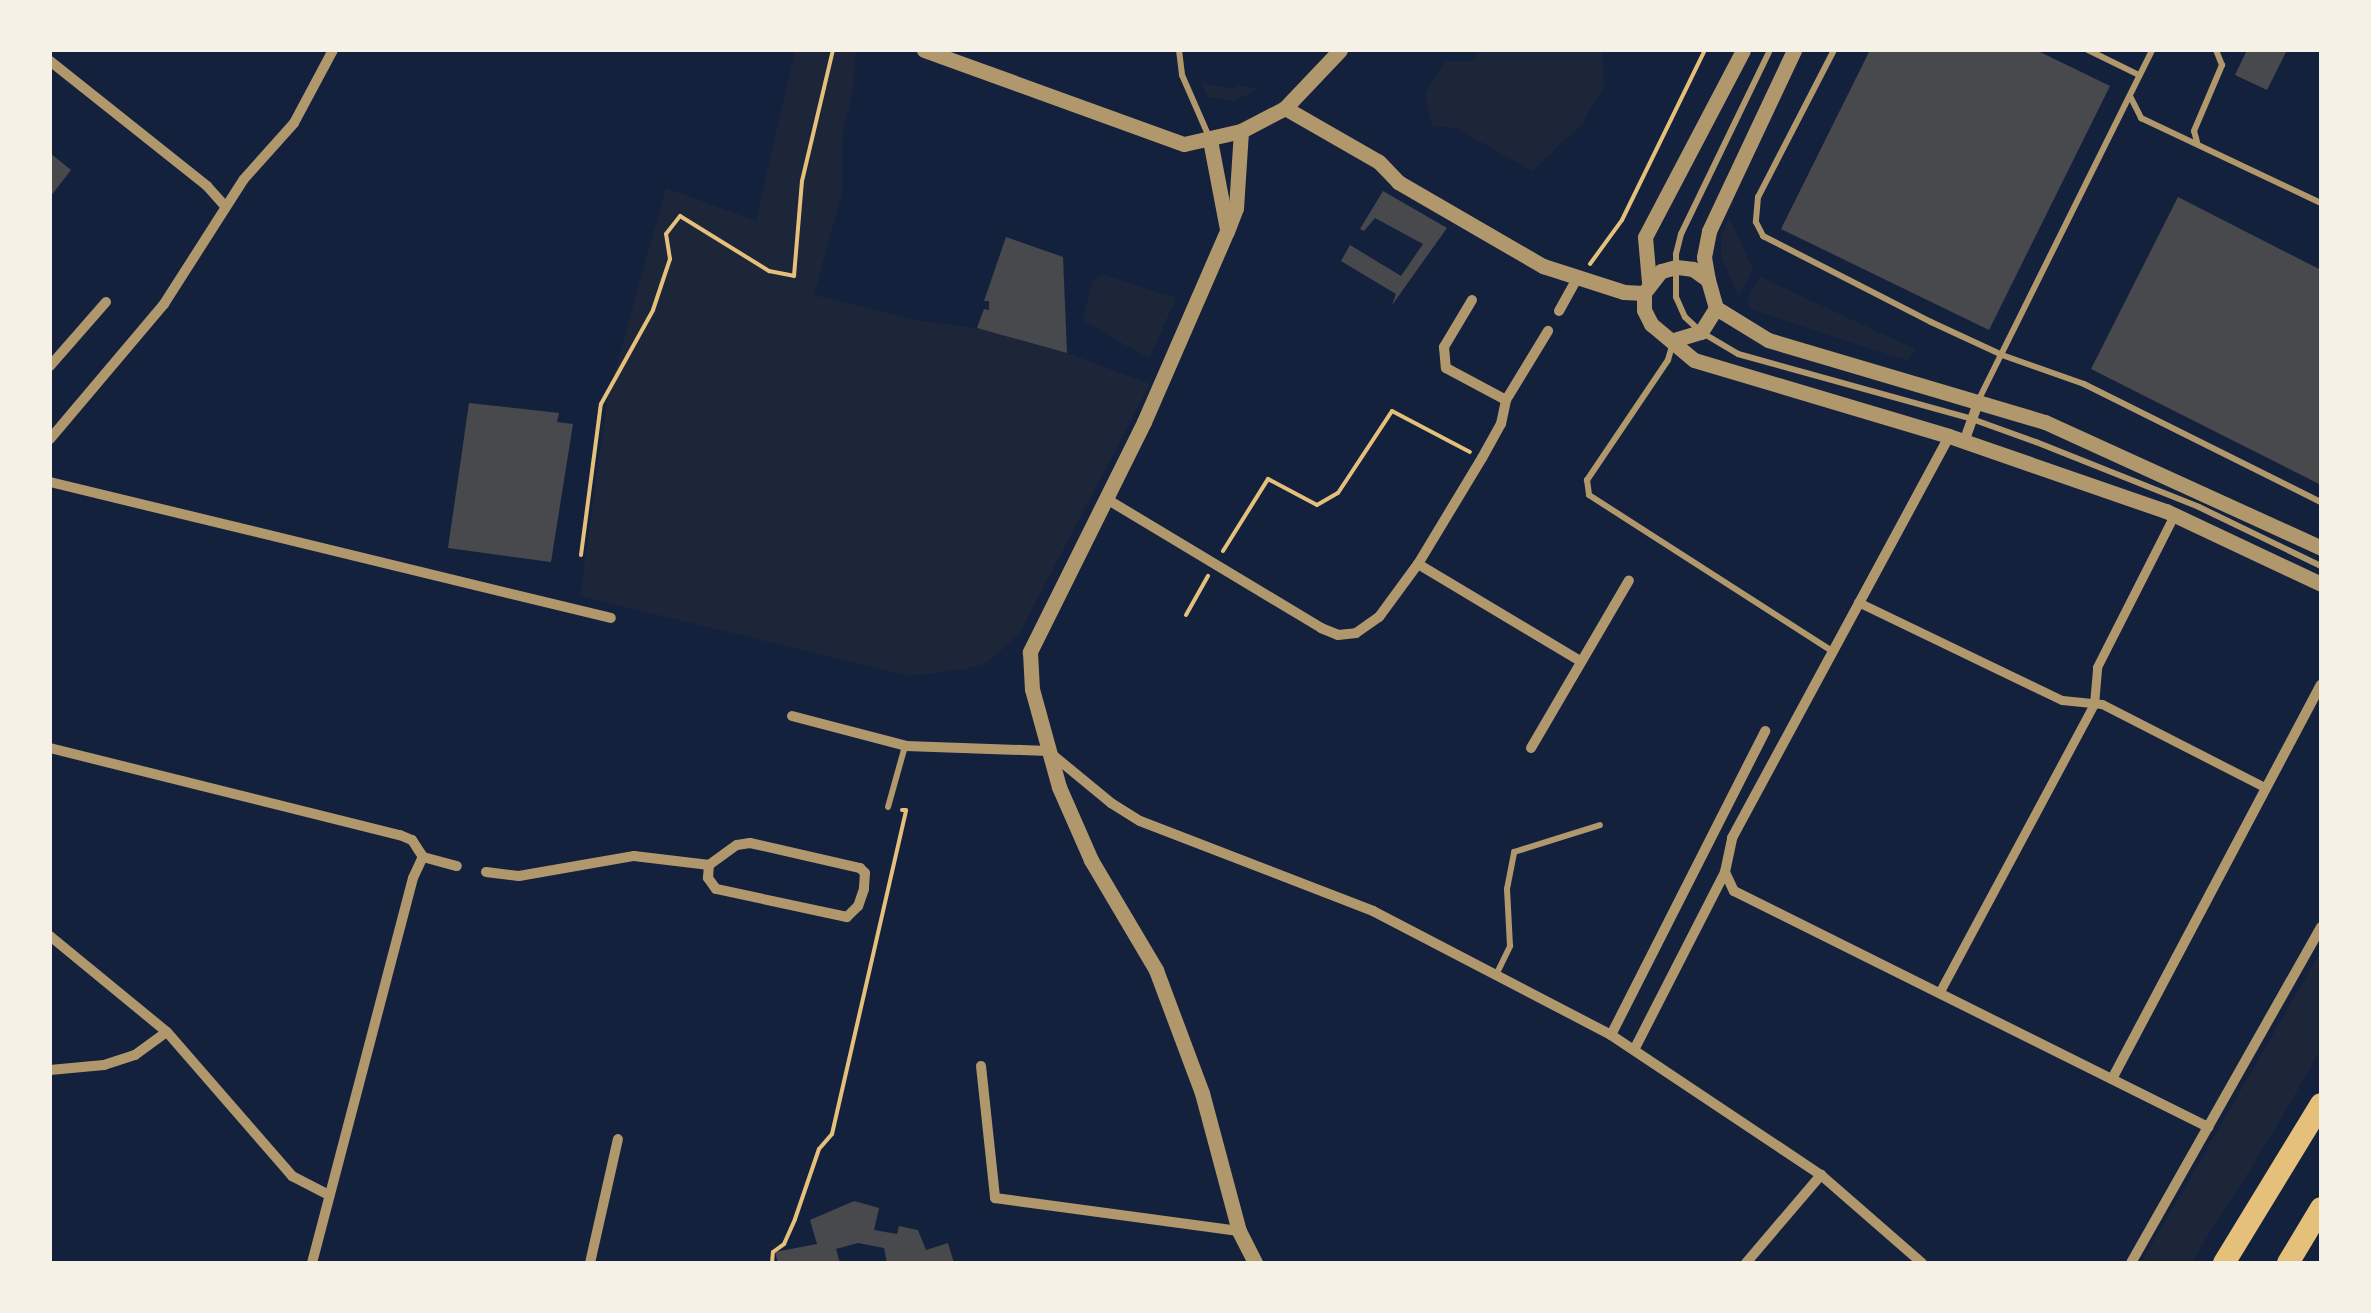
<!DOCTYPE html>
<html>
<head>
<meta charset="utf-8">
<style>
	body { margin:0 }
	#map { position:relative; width:2371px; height:1313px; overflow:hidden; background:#14213d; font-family:"Asap Condensed",sans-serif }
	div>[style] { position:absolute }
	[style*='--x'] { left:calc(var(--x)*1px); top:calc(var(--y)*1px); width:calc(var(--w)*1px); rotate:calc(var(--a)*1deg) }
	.green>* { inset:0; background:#1d2539 }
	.building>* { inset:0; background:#48494c }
	.path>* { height:4px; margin:-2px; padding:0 2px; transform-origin:2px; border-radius:2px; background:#e5c07b }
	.service>* { height:6px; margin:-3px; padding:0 3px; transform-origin:3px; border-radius:3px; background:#b1986c }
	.pedestrian>* { height:9px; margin:-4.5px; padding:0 4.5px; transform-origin:4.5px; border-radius:4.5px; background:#b1986c }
	.minor>* { height:10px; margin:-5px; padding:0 5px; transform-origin:5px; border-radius:5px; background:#b1986c }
	.tertiary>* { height:15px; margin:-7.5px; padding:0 7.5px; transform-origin:7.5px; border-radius:7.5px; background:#b1986c }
	.motorway>* { height:22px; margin:-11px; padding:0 11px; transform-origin:11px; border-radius:11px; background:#e5c07b }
	span { translate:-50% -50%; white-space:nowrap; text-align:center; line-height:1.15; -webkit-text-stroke:9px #f6f1e7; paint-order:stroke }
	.frame { position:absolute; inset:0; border:52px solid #f6f1e7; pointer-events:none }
</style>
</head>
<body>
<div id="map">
	<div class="green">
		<i style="clip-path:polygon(795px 50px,855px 52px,854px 87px,843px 130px,842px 193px,814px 295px,916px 320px,977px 328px,1067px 353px,1150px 384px,1019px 634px,988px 662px,966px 669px,909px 676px,580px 596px,608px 396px,666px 188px,756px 221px)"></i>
		<i style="clip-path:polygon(1482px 50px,1602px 50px,1604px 86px,1582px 124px,1532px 171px,1456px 128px,1432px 126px,1425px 93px,1445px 61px,1471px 61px)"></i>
		<i style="clip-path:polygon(1201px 83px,1235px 89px,1236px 85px,1259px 89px,1234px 101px,1208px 97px)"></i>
		<i style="clip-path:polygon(1729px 217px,1753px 269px,1739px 297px,1721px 257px,1721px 237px)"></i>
		<i style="clip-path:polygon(1104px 275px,1176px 298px,1149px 359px,1083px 320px,1092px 281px)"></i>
		<i style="clip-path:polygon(1760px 277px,1915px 349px,1909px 361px,1752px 310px,1747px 300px)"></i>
		<i style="clip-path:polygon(2321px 951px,2321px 1049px,2271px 1136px,2191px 1263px,2141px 1263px)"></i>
	</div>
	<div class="building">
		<i style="clip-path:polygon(1870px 50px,2036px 50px,2110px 86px,1989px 330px,1781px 229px)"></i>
		<i style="clip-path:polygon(2247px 50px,2287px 50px,2267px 90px,2235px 75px)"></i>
		<i style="clip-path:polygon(50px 153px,71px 170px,50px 197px)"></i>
		<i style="clip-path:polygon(1383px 191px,1447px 228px,1392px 305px,1396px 294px,1341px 261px,1350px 245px,1401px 276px,1423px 244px,1375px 218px,1364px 231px,1360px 229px)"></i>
		<i style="clip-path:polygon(2178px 197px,2321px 270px,2321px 485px,2091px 369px)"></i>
		<i style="clip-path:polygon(1006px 237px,1063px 257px,1067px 353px,977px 328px,984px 309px,989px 310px,989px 301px,984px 301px)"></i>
		<i style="clip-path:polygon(469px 403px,559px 413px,557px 422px,573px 424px,551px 562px,448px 548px)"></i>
		<i style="clip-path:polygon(854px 1201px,879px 1208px,874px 1230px,897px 1234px,899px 1226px,918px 1230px,926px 1250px,948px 1243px,954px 1263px,887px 1263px,884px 1248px,858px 1243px,836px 1249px,840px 1263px,778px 1263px,775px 1252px,817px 1244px,810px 1220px)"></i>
	</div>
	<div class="path">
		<i style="--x:1590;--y:264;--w:54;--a:-54"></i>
		<i style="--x:1622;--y:220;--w:189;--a:-64"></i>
		<i style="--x:1223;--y:551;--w:85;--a:-58"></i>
		<i style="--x:1268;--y:479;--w:55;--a:28"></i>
		<i style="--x:1317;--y:505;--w:24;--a:-30"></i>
		<i style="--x:1338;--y:493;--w:98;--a:-56.6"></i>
		<i style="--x:1392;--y:411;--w:88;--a:27.7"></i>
		<i style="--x:581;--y:555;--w:152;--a:-82.5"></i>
		<i style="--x:601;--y:404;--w:107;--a:-61"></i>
		<i style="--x:653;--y:310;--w:54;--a:-71.6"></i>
		<i style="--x:670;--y:259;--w:25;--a:-99"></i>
		<i style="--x:666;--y:234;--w:23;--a:-52"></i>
		<i style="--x:680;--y:216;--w:105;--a:31.7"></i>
		<i style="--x:769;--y:271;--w:25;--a:11"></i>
		<i style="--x:794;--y:276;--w:95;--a:-85.2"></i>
		<i style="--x:802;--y:181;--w:135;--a:-76.7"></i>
		<i style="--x:1186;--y:615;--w:45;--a:-60.6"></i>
		<i style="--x:772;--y:1263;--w:11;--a:-85"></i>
		<i style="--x:773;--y:1252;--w:14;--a:-36"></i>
		<i style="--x:784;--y:1244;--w:27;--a:-66"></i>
		<i style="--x:795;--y:1219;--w:74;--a:-71.1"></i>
		<i style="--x:819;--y:1149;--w:20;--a:-49"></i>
		<i style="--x:832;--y:1134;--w:332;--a:-77.1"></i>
		<i style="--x:906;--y:810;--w:4;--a:180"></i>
	</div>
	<div class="service">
		<i style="--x:1179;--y:50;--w:25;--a:83"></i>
		<i style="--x:1182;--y:75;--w:70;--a:66.4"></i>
		<i style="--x:1770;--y:50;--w:204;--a:115.8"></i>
		<i style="--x:1681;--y:234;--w:21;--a:104"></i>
		<i style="--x:1676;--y:254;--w:43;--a:90"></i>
		<i style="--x:1676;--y:297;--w:22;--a:66"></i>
		<i style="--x:1685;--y:317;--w:22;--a:43"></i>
		<i style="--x:1701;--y:332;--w:43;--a:30.7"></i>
		<i style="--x:1738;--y:354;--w:243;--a:15.5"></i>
		<i style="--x:1972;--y:419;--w:68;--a:19.8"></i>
		<i style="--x:2036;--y:442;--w:175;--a:21.7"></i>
		<i style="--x:2199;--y:507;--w:136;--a:25.8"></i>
		<i style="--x:1834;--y:50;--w:165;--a:117.3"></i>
		<i style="--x:1758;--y:197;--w:25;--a:95"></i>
		<i style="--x:1756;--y:222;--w:16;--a:63"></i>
		<i style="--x:1763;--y:236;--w:189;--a:27.1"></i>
		<i style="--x:1931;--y:322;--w:78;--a:24.9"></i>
		<i style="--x:2002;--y:355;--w:87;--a:19.5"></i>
		<i style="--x:2084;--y:384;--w:265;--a:26.5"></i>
		<i style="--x:2088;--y:50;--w:57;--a:26.1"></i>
		<i style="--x:2130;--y:96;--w:25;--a:63"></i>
		<i style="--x:2141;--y:118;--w:199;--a:25.3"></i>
		<i style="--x:2197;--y:142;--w:11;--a:-105"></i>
		<i style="--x:2194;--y:131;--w:72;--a:-67"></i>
		<i style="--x:2222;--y:65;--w:16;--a:-112"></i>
		<i style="--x:1672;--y:346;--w:15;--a:106"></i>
		<i style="--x:1668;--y:360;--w:145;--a:124"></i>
		<i style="--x:1587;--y:480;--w:15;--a:82"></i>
		<i style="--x:1589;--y:495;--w:289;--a:32.7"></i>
		<i style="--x:1979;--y:399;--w:390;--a:-63.6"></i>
		<i style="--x:888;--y:807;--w:63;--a:-74.4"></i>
		<i style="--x:1497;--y:973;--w:30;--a:-64"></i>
		<i style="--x:1510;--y:946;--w:57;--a:-93"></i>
		<i style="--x:1507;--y:889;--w:38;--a:-79"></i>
		<i style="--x:1514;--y:852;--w:90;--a:-17.4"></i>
	</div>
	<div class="pedestrian">
		<i style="--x:1858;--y:602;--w:226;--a:25.7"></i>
		<i style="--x:2062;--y:700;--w:40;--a:5.7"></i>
		<i style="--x:2102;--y:704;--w:184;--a:27.1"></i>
		<i style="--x:1939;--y:993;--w:328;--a:-61.8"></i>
		<i style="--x:2094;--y:704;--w:37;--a:-85"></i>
		<i style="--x:2097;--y:667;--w:170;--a:-63.1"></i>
	</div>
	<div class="minor">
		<i style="--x:50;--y:61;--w:201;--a:38.5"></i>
		<i style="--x:207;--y:186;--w:28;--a:48"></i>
		<i style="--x:1472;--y:300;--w:55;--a:120.8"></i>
		<i style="--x:1444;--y:347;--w:21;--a:85"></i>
		<i style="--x:1446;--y:368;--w:68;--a:28.1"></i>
		<i style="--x:1559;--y:311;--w:37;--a:-61"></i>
		<i style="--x:50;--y:366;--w:85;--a:-48.8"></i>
		<i style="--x:50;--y:439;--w:177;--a:-49.8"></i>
		<i style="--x:164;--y:304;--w:148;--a:-57.4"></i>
		<i style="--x:244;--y:179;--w:75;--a:-48.2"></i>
		<i style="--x:294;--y:123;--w:83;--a:-61.9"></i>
		<i style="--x:1964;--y:442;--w:45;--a:-70.3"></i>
		<i style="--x:50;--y:482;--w:577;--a:13.63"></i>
		<i style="--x:1105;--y:498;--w:252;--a:31"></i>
		<i style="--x:1321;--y:628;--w:18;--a:22"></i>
		<i style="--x:1338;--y:635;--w:18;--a:-6"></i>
		<i style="--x:1356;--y:633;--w:28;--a:-35"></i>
		<i style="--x:1379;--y:617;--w:66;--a:-53.7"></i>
		<i style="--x:1418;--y:564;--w:124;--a:-58.9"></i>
		<i style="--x:1482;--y:458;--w:39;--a:-61"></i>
		<i style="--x:1501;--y:424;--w:25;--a:-78"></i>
		<i style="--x:1506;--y:400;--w:81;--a:-58.7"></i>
		<i style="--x:1418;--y:564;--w:189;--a:30.9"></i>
		<i style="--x:792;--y:716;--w:118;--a:14.7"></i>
		<i style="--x:906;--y:746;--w:142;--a:2"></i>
		<i style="--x:1048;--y:751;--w:82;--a:39.5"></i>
		<i style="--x:1111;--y:803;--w:34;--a:32"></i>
		<i style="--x:1140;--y:821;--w:250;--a:21.1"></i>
		<i style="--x:1373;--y:911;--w:268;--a:27.5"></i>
		<i style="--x:1611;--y:1035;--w:252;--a:33.7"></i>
		<i style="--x:1821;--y:1175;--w:134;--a:41.1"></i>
		<i style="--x:50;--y:748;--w:361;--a:14"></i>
		<i style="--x:400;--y:835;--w:13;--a:23"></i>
		<i style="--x:412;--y:840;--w:20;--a:57"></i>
		<i style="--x:1531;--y:748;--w:194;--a:-59.7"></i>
		<i style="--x:486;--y:872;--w:33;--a:7"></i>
		<i style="--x:519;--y:876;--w:117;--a:-9.9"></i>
		<i style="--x:634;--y:856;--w:76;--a:6.8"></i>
		<i style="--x:709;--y:865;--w:34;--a:-36"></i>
		<i style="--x:737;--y:845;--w:13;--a:-9"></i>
		<i style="--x:750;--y:843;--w:113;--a:12.8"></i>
		<i style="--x:860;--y:868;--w:7;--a:45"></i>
		<i style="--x:865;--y:873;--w:16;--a:94"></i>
		<i style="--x:864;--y:889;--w:18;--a:109"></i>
		<i style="--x:858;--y:906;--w:16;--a:135"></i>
		<i style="--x:847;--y:917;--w:134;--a:-167.9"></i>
		<i style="--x:716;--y:889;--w:14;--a:-126"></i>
		<i style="--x:708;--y:878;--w:13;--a:-86"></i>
		<i style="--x:1725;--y:872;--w:21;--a:65"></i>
		<i style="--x:1734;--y:891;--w:530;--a:26.47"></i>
		<i style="--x:50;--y:936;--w:151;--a:39.4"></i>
		<i style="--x:167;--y:1032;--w:191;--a:49"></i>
		<i style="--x:292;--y:1176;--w:42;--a:27.2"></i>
		<i style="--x:1611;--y:1035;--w:341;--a:-63.1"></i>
		<i style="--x:1634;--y:1050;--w:200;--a:-62.9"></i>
		<i style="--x:1725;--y:872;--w:35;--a:-78"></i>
		<i style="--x:1732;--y:838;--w:457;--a:-61.6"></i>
		<i style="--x:981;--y:1066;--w:133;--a:83.9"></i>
		<i style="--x:995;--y:1198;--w:246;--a:7.7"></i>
		<i style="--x:50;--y:1070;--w:54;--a:-5.3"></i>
		<i style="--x:104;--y:1065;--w:33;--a:-18"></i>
		<i style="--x:135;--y:1055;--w:39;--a:-36"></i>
		<i style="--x:2112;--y:1079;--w:446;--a:-62.1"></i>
		<i style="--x:312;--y:1263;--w:398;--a:-75.3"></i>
		<i style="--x:413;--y:878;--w:23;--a:-65"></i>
		<i style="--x:423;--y:857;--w:35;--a:15"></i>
		<i style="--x:590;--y:1263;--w:127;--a:-77.3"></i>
		<i style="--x:1746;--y:1263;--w:116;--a:-49.6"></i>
		<i style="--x:2131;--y:1263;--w:386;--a:-60.5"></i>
	</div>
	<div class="tertiary">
		<i style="--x:924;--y:50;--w:276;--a:19.9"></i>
		<i style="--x:1184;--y:144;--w:58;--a:-12.8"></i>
		<i style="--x:1241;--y:131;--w:50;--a:-27.6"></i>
		<i style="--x:1285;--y:108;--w:80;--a:-46.5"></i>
		<i style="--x:1285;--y:108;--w:108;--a:29.9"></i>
		<i style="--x:1379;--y:162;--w:28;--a:46"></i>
		<i style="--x:1398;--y:182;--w:168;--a:30.1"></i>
		<i style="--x:1543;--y:266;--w:85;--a:17.8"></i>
		<i style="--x:1624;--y:292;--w:20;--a:3"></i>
		<i style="--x:1241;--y:131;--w:77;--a:93.7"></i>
		<i style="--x:1236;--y:208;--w:25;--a:111"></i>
		<i style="--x:1227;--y:231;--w:208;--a:113.5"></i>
		<i style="--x:1144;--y:422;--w:257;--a:116.4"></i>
		<i style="--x:1030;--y:652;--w:37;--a:87"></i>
		<i style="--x:1032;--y:689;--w:102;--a:74.6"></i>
		<i style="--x:1059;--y:787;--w:80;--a:66.3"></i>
		<i style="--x:1091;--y:860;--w:128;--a:59.4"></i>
		<i style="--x:1156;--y:970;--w:131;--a:69.5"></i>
		<i style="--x:1202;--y:1093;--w:143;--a:75"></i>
		<i style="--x:1239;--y:1231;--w:36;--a:63"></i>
		<i style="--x:1210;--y:140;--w:91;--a:79.2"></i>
		<i style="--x:1708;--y:280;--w:23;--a:-100"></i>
		<i style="--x:1704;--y:257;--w:26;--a:-79"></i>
		<i style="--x:1709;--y:231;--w:200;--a:-64.8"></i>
		<i style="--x:1649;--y:282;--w:45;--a:-95.1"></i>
		<i style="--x:1645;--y:237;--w:211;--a:-62.3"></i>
		<i style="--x:1716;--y:308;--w:61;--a:31.6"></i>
		<i style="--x:1768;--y:340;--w:289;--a:16.5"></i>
		<i style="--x:2045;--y:422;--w:303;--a:24.5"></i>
		<i style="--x:1674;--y:340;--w:28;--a:-17"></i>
		<i style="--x:1701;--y:332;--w:28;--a:-58"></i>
		<i style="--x:1716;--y:308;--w:29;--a:-106"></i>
		<i style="--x:1708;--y:280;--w:19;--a:-144"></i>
		<i style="--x:1693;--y:269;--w:17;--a:-173"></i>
		<i style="--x:1676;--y:267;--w:16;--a:165"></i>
		<i style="--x:1661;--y:271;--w:28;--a:128"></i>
		<i style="--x:1644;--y:293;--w:17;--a:90"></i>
		<i style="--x:1644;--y:310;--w:16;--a:63"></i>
		<i style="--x:1651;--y:324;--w:56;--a:39.9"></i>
		<i style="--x:1694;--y:360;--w:266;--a:16.6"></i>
		<i style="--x:1949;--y:436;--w:230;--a:19.1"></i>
		<i style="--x:2166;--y:511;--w:171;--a:25.2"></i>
	</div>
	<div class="motorway">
		<i style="--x:2224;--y:1263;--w:186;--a:-58.6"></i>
		<i style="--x:2288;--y:1263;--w:64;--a:-59"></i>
	</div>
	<div class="frame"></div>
</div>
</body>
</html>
